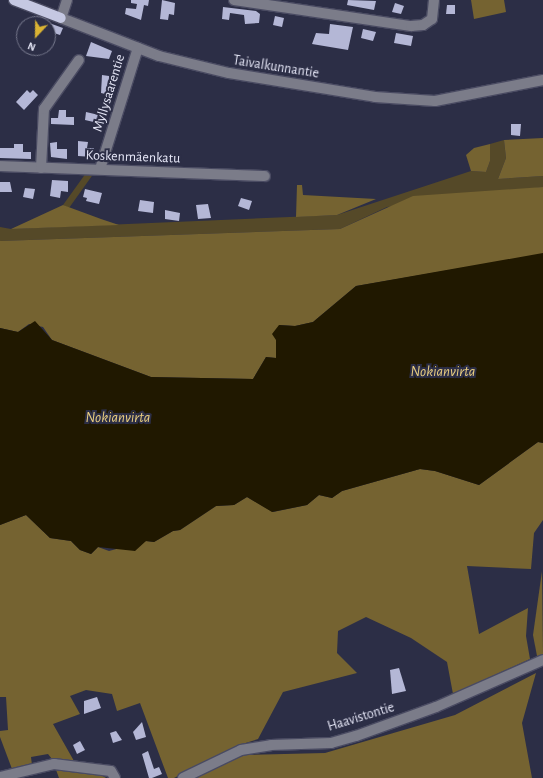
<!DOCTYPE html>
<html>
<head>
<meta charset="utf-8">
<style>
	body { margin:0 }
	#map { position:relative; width:543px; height:778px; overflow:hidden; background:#2c2e46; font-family:"Alegreya Sans",sans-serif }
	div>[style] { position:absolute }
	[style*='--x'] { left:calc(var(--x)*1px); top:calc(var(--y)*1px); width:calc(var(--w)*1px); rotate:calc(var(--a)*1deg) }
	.green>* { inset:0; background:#554928 }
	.forest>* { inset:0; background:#756331 }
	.water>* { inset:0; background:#201800 }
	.building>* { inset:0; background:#b4b7d6 }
	.roads { filter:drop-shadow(1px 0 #4a4b62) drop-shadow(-1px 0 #4a4b62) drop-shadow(0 1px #4a4b62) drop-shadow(0 -1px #4a4b62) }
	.minor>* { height:10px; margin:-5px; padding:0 5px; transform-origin:5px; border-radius:5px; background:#7b7c89 }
	.major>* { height:10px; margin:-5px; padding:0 5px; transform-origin:5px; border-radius:5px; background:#c5c8e2 }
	span { translate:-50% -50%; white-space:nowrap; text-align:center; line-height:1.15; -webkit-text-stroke:4px #2c2e46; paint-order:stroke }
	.street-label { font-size:14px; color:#e5e6f6 }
	.water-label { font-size:15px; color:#eace80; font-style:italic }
	.north { position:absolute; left:16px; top:16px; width:40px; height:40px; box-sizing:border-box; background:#2c2e46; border:1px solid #76788c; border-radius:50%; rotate:202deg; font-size:11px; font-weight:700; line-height:16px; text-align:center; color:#e5e6f6 }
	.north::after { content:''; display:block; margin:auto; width:14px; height:18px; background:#dab333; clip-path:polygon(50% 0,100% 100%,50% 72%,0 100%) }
</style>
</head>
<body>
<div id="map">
	<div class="green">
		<i style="clip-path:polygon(504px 140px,506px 158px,498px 179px,543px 176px,543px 187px,387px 207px,340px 229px,0 241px,0 227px,11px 229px,337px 215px,471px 171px,486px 172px,490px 161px,490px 144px)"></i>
		<i style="clip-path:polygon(86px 173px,94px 173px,69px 208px,63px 205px)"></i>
	</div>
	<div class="forest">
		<i style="clip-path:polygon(471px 0,504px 0,506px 12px,474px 19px)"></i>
		<i style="clip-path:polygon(543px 138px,543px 176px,498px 179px,506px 158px,504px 140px)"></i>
		<i style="clip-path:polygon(490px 144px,490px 161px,486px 172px,471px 171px,466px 155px,474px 148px)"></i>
		<i style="clip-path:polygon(297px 185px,302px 185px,303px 195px,376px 199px,337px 215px,296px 217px)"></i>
		<i style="clip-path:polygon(543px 187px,543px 254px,356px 286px,313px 322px,295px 326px,279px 325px,276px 358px,266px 357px,253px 379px,151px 377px,52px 340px,43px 327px,29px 324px,18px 332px,0 328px,0 241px,340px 229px,413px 196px)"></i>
		<i style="clip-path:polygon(63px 205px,101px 219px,119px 225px,11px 229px)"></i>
		<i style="clip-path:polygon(538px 442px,543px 443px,543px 520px,534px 533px,531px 569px,467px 566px,479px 634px,528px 608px,526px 636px,530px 659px,453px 694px,447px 662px,411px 638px,366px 617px,338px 631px,337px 653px,357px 673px,283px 692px,258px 739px,236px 746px,174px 778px,168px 778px,140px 703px,117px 711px,112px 694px,86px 690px,70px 696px,80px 714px,53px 724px,74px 761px,52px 759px,48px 754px,31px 757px,32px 765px,12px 769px,0 737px,0 731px,8px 730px,6px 697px,0 697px,0 525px,26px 515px,50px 538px,71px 541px,80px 550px,91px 554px,98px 547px,109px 551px,146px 541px,154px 542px,173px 531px,180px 530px,216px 506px,234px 505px,247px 497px,273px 512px,307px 505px,319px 495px,332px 498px,342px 491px,420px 469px,435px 471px,479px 485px)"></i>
		<i style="clip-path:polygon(542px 571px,543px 655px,537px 656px,533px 635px)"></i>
		<i style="clip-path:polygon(536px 673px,522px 723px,532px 778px,192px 778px,245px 755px,325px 753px,455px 715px)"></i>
		<i style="clip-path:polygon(55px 767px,101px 775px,106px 778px,59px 778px)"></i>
	</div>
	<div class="water">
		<i style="clip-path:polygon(543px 253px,543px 443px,538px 442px,479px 485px,435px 471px,420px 469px,342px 491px,332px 498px,319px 495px,307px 505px,272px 512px,247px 497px,234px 505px,216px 506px,180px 530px,173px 531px,154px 542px,146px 541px,135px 551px,98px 547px,91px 554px,80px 550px,71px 541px,50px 538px,26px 515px,0 525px,0 328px,18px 332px,35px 321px,52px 340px,151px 377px,253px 379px,266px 357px,276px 358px,276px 340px,272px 334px,279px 325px,295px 326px,313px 322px,356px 286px)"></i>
	</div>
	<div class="building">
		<i style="clip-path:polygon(131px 0,149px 0,148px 6px,144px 5px,141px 20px,125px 14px,126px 8px,136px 9px,137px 4px,131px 3px)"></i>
		<i style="clip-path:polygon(162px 0,175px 3px,174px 15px,169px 14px,168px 20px,160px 19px)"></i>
		<i style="clip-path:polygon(348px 0,376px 1px,374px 10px,347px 5px)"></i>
		<i style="clip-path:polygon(395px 3px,404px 6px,401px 14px,392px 12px)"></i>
		<i style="clip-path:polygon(447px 5px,455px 5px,455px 14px,446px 14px)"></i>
		<i style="clip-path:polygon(223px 7px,256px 11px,260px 14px,259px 23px,245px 24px,244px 15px,230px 13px,229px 20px,222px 19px)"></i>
		<i style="clip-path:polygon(275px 16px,284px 18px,282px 27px,273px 25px)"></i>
		<i style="clip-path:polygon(49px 23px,63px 28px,60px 35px,48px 31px)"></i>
		<i style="clip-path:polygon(330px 24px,353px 27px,348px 50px,312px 44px,316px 33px,329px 34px)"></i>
		<i style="clip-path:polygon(363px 29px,376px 32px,373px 41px,361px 38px)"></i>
		<i style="clip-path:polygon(396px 33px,413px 36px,411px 46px,394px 43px)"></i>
		<i style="clip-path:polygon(91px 42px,112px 51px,109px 59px,86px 56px)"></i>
		<i style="clip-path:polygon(102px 75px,109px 76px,110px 95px,101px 93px)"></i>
		<i style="clip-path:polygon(27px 90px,30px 93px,33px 90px,38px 95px,24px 110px,16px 102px)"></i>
		<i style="clip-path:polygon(59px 110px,66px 110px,66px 117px,74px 117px,74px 125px,51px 124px,51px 118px,58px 118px)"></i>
		<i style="clip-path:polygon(86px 112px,99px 115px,98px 123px,85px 120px)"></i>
		<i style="clip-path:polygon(511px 124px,521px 124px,520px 136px,511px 135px)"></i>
		<i style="clip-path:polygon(78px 141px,88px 142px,87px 148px,94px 148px,93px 157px,78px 156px)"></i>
		<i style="clip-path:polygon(57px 142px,57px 149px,67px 149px,67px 159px,51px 157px,50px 143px)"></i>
		<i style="clip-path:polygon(14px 144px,23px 144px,23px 152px,31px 152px,31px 159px,0 158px,0 148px,14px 148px)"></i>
		<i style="clip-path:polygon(52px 180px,68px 181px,68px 192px,61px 191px,60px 198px,50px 196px)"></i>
		<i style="clip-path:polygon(0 182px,10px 182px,12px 192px,0 192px)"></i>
		<i style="clip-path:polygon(25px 188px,35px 189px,33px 199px,23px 197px)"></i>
		<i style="clip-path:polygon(85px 189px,102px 193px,99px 204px,86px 201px,87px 198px,83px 197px)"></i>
		<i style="clip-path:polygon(241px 198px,252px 201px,249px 210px,238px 206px)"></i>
		<i style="clip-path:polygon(140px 200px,154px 202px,153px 213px,138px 211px)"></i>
		<i style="clip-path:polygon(208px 204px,211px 218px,198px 219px,196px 205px)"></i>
		<i style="clip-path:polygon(165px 210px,180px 213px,179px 221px,165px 219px)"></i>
		<i style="clip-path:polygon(399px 668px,406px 691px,392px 694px,390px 670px)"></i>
		<i style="clip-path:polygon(97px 697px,101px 708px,84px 714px,84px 701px)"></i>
		<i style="clip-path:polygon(142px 722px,146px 737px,136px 740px,133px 732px)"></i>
		<i style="clip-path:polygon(116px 731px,122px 740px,113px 743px,110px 733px)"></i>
		<i style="clip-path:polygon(80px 741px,85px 750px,77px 754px,73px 745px)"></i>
		<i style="clip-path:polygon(148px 751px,154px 769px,159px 767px,162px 774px,152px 778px,149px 778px,142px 754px)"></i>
	</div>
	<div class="roads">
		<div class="minor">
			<i style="--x:67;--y:0;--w:19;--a:108"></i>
			<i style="--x:61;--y:18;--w:105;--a:21.2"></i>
			<i style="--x:159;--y:56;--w:72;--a:13.7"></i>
			<i style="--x:229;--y:73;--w:148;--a:9.3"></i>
			<i style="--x:375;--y:97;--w:60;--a:3.8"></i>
			<i style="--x:435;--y:101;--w:110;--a:-11"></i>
			<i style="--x:234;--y:0;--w:179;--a:8.4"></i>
			<i style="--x:411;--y:26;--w:12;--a:-5"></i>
			<i style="--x:423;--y:25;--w:11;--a:-34"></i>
			<i style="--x:432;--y:19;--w:19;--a:-84"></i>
			<i style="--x:0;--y:166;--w:265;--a:2.2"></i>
			<i style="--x:41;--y:168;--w:59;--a:-87.1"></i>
			<i style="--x:44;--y:109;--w:60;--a:-54.5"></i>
			<i style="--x:100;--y:169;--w:127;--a:-72.6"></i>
			<i style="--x:0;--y:777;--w:56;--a:-13.5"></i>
			<i style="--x:54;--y:764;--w:57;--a:7"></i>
			<i style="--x:111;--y:771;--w:8;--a:60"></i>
			<i style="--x:183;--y:778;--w:64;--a:-25.8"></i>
			<i style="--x:241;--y:750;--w:30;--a:-9"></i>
			<i style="--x:271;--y:745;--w:60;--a:-1.9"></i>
			<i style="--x:331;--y:743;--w:26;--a:-16"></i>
			<i style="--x:356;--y:736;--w:85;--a:-19.9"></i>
			<i style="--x:436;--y:707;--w:117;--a:-23.7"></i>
		</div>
		<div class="major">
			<i style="--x:14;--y:0;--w:50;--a:21"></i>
		</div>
	</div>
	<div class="street-label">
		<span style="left:276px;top:67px;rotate:9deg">Taivalkunnantie</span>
		<span style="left:109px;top:93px;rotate:-73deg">Myllysaarentie</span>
		<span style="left:133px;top:157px;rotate:2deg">Koskenmäenkatu</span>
		<span style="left:361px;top:717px;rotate:-17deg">Haavistontie</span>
	</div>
	<div class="water-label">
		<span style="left:443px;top:372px">Nokianvirta</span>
		<span style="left:118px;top:418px">Nokianvirta</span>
	</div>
	<div class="north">N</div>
</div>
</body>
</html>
